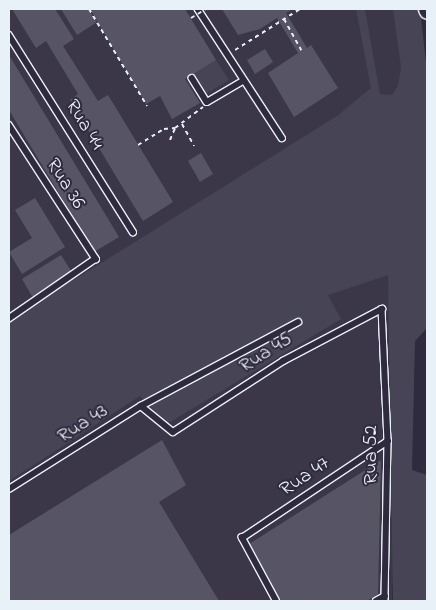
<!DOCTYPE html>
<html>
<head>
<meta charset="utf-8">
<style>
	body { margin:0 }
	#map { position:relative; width:436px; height:610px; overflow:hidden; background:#2f2a3d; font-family:"Indie Flower",sans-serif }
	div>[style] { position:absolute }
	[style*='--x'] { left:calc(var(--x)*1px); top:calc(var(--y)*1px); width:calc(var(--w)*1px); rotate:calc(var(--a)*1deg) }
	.built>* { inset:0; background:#3b3749 }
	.green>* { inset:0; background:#464455 }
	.building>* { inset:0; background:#575565 }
	.path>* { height:2px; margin-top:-1px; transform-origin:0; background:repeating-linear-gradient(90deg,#e8f1f8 0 4px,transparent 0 8px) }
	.roads { filter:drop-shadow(1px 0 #e8f1f8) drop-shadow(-1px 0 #e8f1f8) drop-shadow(0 1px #e8f1f8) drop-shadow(0 -1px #e8f1f8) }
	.lane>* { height:5.5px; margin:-2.75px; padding:0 2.75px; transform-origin:2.75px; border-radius:2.75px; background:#2f2a3d }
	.secondary>* { height:15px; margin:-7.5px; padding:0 7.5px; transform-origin:7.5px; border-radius:7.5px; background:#2f2a3d }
	.path-bridge>* { height:2px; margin-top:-1px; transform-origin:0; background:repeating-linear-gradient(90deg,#e8f1f8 0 4px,transparent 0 8px) }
	span { translate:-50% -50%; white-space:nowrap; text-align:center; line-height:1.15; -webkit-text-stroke:4px #2f2a3d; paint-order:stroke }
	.street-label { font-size:20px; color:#e8f1f8 }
	.frame { position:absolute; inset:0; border:10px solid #e8f1f8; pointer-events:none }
</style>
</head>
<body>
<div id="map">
	<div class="built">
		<i style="clip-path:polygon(9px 9px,414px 9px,392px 601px,9px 601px)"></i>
	</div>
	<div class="green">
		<i style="clip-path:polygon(356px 9px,365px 9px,380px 94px,392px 95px,398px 86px,401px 67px,393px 9px,419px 9px,421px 18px,427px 71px,427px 328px,415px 341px,412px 470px,427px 475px,427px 601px,393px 601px,388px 275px,328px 295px,341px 319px,167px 424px,140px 396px,9px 481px,9px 314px,82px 275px,337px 116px,371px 88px)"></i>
		<i style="clip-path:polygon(216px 60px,229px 80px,206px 94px,194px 73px)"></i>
	</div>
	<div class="building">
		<i style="clip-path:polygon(12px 9px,55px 9px,74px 39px,63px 46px,98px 101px,108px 95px,173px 202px,143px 221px,70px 100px,78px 94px,46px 41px,36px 48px)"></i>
		<i style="clip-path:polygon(61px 9px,88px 9px,97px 22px,77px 35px)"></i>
		<i style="clip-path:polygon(90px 9px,185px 9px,216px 60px,185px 79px,200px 103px,172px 119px,160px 96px,146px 104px)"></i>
		<i style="clip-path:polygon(222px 9px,293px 9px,286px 13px,307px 48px,311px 45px,338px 88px,294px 117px,268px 73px,298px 53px,277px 18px,260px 29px,238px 35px)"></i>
		<i style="clip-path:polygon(265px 49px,273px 62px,255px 74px,247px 60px)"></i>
		<i style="clip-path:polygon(9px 55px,119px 237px,94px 252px,9px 110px)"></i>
		<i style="clip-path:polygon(201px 153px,213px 174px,200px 182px,188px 161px)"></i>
		<i style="clip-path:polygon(35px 198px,65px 247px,22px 274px,9px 252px,32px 238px,15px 210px)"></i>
		<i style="clip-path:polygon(61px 255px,73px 274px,33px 298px,22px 279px)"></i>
		<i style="clip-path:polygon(162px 440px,186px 485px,159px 502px,219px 601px,9px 601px,9px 535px)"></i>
		<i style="clip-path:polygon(381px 460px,378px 594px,367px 601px,280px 601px,246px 546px)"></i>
	</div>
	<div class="path">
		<i style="--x:89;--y:9;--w:113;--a:59.1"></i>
		<i style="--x:284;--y:19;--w:37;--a:61"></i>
		<i style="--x:235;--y:50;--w:77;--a:-32.2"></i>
		<i style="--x:182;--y:124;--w:25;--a:61"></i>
		<i style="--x:170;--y:140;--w:13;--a:-67"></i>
		<i style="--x:138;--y:145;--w:31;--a:-32"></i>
		<i style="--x:164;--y:129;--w:11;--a:-5"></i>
		<i style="--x:175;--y:128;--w:35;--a:-37"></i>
	</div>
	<div class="roads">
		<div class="lane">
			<i style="--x:198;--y:9;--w:154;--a:56.9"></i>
			<i style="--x:9;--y:35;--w:233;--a:57.8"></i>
			<i style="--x:192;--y:78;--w:28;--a:58"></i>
			<i style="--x:207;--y:102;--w:42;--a:-30.3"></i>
			<i style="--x:9;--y:125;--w:160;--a:57"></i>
			<i style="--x:96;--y:259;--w:106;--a:145.4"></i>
			<i style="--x:141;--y:406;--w:178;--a:-28.1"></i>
			<i style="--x:9;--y:489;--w:156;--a:-32.2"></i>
			<i style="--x:141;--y:406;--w:41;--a:39.1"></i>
			<i style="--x:173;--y:432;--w:131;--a:-32.8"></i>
			<i style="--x:283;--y:361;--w:112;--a:-27.7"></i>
			<i style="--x:382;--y:309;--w:132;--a:87.4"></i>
			<i style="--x:388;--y:441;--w:160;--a:91.1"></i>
			<i style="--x:276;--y:601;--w:72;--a:-118.4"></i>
			<i style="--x:242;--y:538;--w:175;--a:-33.6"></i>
			<i style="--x:376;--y:601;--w:10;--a:-29"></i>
		</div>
		<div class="secondary">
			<i style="--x:426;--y:9;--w:2;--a:63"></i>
		</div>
	</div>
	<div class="path-bridge">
		<i style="--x:191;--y:18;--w:17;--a:-31"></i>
	</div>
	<div class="street-label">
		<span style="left:84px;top:125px;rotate:58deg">Rua 44</span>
		<span style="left:65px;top:184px;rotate:58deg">Rua 36</span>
		<span style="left:266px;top:353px;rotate:-32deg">Rua 45</span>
		<span style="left:83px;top:424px;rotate:-32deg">Rua 43</span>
		<span style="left:371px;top:455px;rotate:-90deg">Rua 52</span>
		<span style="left:305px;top:477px;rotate:-34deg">Rua 47</span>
	</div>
	<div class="frame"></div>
</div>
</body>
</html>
